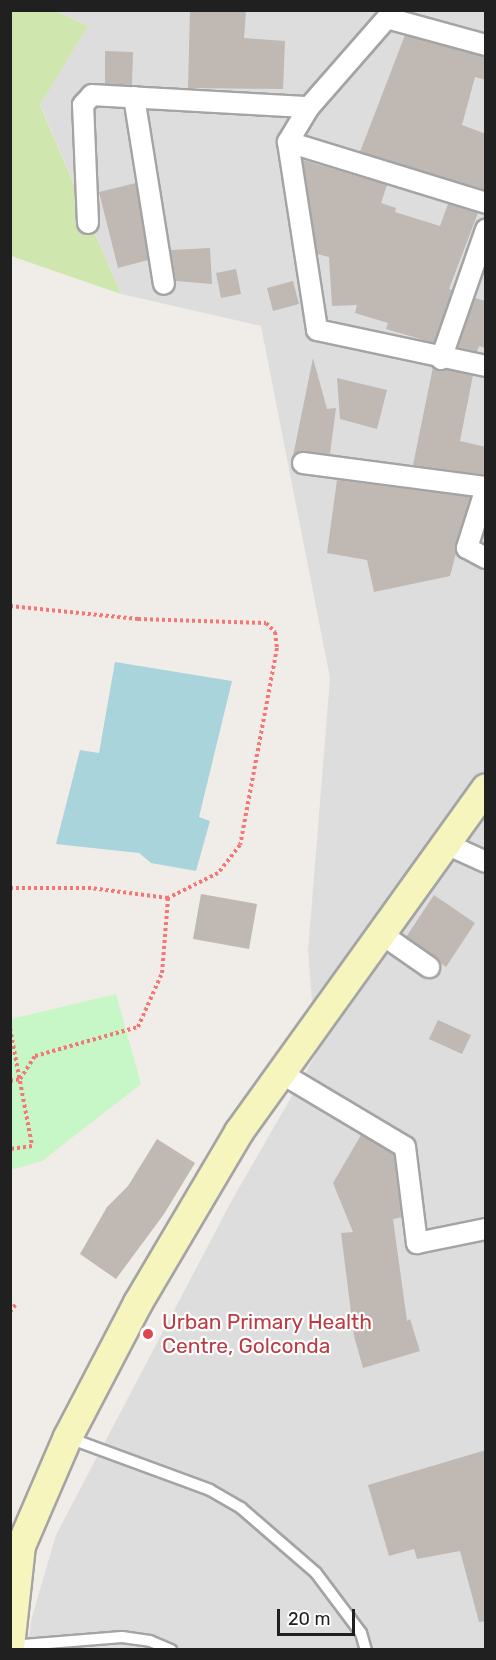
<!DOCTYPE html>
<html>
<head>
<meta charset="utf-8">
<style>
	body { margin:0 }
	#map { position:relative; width:496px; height:1660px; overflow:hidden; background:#f0ece7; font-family:Rubik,sans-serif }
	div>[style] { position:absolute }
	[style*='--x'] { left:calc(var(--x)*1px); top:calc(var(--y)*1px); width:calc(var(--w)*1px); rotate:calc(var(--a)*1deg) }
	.residential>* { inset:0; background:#dedddd }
	.grass>* { inset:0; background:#cfe7af }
	.park>* { inset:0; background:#c7f7c7 }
	.water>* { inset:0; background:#a9d4db }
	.building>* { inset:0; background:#c0b8b3 }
	.path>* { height:4px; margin-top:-2px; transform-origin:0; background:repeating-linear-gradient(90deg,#f37875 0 3px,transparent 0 6px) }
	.roads { filter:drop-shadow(2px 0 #a4a4a4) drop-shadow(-2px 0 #a4a4a4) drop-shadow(0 2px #a4a4a4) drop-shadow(0 -2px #a4a4a4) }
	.lane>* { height:10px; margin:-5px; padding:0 5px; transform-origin:5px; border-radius:5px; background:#fff }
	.street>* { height:20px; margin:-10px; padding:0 10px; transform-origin:10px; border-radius:10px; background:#fff }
	.secondary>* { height:28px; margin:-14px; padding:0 14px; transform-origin:14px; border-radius:14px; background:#f7f5be }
	.dots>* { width:16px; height:16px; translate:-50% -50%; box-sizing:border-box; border:3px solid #fff; border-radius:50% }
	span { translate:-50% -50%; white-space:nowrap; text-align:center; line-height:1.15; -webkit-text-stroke:4.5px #fff; paint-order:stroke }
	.health-label { font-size:21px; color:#be3a42 }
	.left { translate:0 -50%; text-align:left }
	.frame { position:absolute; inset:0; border:12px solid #202020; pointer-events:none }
	.scale { position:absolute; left:277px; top:1609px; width:78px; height:27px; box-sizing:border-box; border:3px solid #202020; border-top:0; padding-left:8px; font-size:18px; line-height:21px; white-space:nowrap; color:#202020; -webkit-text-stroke:4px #fff; paint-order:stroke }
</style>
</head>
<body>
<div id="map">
	<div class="residential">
		<i style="clip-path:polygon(56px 11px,485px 11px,485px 1649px,27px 1650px,32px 1617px,56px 1535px,232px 1200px,316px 1054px,308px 951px,330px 678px,261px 326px,121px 294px,40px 104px,88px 26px)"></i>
	</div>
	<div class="grass">
		<i style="clip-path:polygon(11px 11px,56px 11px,88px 26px,40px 105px,121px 294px,11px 256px)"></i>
	</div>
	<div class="park">
		<i style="clip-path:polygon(116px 994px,141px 1084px,42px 1161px,11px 1170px,11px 1019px)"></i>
	</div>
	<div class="water">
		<i style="clip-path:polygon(115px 662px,232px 681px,199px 817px,210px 821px,196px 871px,151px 863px,139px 853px,56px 844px,80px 750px,99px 753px)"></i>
	</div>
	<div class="building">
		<i style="clip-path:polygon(190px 10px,246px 10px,244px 38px,285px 41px,283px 89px,188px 88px)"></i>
		<i style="clip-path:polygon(405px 35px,486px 57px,486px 80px,475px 77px,462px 125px,486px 134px,486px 190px,360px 152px)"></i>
		<i style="clip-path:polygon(105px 51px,133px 52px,132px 85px,105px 84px)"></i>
		<i style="clip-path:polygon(303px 160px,387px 185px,381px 203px,396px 208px,395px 212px,440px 226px,448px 204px,478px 213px,449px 289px,452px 290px,434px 343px,386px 329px,388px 323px,355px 313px,357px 305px,332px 306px,329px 257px,317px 254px)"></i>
		<i style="clip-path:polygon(136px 183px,148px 260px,118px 268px,99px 192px)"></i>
		<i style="clip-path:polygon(210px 248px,212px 284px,176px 281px,171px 250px)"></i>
		<i style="clip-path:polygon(236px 269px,241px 294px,221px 298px,216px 273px)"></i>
		<i style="clip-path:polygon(293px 281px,299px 304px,273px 311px,267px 288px)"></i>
		<i style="clip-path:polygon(475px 298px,486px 301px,486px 348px,479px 346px,477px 352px,458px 348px)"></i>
		<i style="clip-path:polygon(313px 358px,327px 409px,336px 408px,330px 454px,304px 451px,293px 456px)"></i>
		<i style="clip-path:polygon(433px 367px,473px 375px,460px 441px,486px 447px,486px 475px,413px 465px)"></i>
		<i style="clip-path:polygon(337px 378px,387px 390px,377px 429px,340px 419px)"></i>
		<i style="clip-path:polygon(337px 480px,471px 497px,450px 576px,374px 592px,367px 560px,327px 553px)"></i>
		<i style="clip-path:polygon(201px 894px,257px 904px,249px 949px,193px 939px)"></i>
		<i style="clip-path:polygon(434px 895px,475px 923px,446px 967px,406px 937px)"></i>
		<i style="clip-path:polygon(438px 1020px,471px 1035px,462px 1054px,429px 1039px)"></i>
		<i style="clip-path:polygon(361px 1135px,394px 1154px,402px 1217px,393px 1219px,407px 1321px,410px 1319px,420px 1351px,363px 1368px,354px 1336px,341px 1233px,353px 1232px,333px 1183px)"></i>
		<i style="clip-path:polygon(157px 1139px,195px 1163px,164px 1214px,116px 1279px,80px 1254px,107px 1207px,128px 1186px)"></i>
		<i style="clip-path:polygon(486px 1450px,486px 1621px,479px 1622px,460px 1551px,417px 1559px,414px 1549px,389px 1556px,368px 1485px)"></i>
	</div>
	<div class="path">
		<i style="--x:10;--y:606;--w:129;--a:5.8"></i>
		<i style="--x:138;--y:619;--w:128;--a:1.8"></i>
		<i style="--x:266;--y:623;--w:13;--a:45"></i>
		<i style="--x:275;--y:632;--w:16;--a:83"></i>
		<i style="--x:277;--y:648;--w:200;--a:100.6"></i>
		<i style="--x:240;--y:845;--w:36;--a:128"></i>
		<i style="--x:218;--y:873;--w:56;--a:153.4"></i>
		<i style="--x:168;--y:898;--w:78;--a:-172.6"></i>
		<i style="--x:91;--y:888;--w:81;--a:180"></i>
		<i style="--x:10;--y:1028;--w:120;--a:79.4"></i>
		<i style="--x:32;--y:1146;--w:22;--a:172"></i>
		<i style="--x:10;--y:1081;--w:10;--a:-11"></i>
		<i style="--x:20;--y:1079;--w:27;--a:-57"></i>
		<i style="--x:35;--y:1056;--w:107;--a:-15.7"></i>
		<i style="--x:138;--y:1027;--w:59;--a:-66"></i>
		<i style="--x:162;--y:973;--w:75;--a:-85.4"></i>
		<i style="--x:10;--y:1312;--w:10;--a:-53"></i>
	</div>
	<div class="roads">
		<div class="lane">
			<i style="--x:69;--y:1438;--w:150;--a:20.2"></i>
			<i style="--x:210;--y:1490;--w:36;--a:30"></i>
			<i style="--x:241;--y:1508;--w:99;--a:40.9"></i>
			<i style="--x:316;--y:1573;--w:75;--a:53.1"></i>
			<i style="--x:361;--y:1633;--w:18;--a:74"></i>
			<i style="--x:11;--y:1646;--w:111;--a:-4.6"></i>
			<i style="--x:122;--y:1637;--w:28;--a:8"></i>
			<i style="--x:150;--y:1641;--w:23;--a:23"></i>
		</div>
		<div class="street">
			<i style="--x:394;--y:10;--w:129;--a:131.2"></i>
			<i style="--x:309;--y:107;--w:41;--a:121"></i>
			<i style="--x:288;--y:142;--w:190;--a:81.2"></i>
			<i style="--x:317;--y:330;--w:173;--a:12"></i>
			<i style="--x:387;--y:18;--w:103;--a:15.3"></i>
			<i style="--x:134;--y:97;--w:189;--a:80.9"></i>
			<i style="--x:288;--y:142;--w:207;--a:17.1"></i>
			<i style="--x:88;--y:223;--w:118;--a:-92.4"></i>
			<i style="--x:83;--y:105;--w:13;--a:-48"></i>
			<i style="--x:92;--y:95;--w:217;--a:3.2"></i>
			<i style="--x:441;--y:359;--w:137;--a:-70.8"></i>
			<i style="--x:303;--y:463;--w:185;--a:7.5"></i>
			<i style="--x:486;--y:488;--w:63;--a:107.6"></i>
			<i style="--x:467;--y:548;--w:21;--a:28"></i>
			<i style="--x:444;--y:843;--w:46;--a:24.3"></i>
			<i style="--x:380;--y:933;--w:60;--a:34.8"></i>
			<i style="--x:281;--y:1073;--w:144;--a:30.8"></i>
			<i style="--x:405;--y:1147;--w:97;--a:82.9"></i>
			<i style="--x:417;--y:1243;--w:70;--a:-11.5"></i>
		</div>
		<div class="secondary">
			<i style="--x:10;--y:1647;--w:102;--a:-83.8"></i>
			<i style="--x:21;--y:1546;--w:119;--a:-66.7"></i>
			<i style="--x:68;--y:1437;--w:151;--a:-62.4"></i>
			<i style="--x:138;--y:1303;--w:199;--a:-59.4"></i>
			<i style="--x:239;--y:1132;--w:423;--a:-54.3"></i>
		</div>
	</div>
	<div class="dots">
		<i style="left:148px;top:1334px;background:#e0444e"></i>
	</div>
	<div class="health-label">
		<span class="left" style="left:162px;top:1334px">Urban Primary Health<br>Centre, Golconda</span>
	</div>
	<div class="frame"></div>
	<div class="scale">20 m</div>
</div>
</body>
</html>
